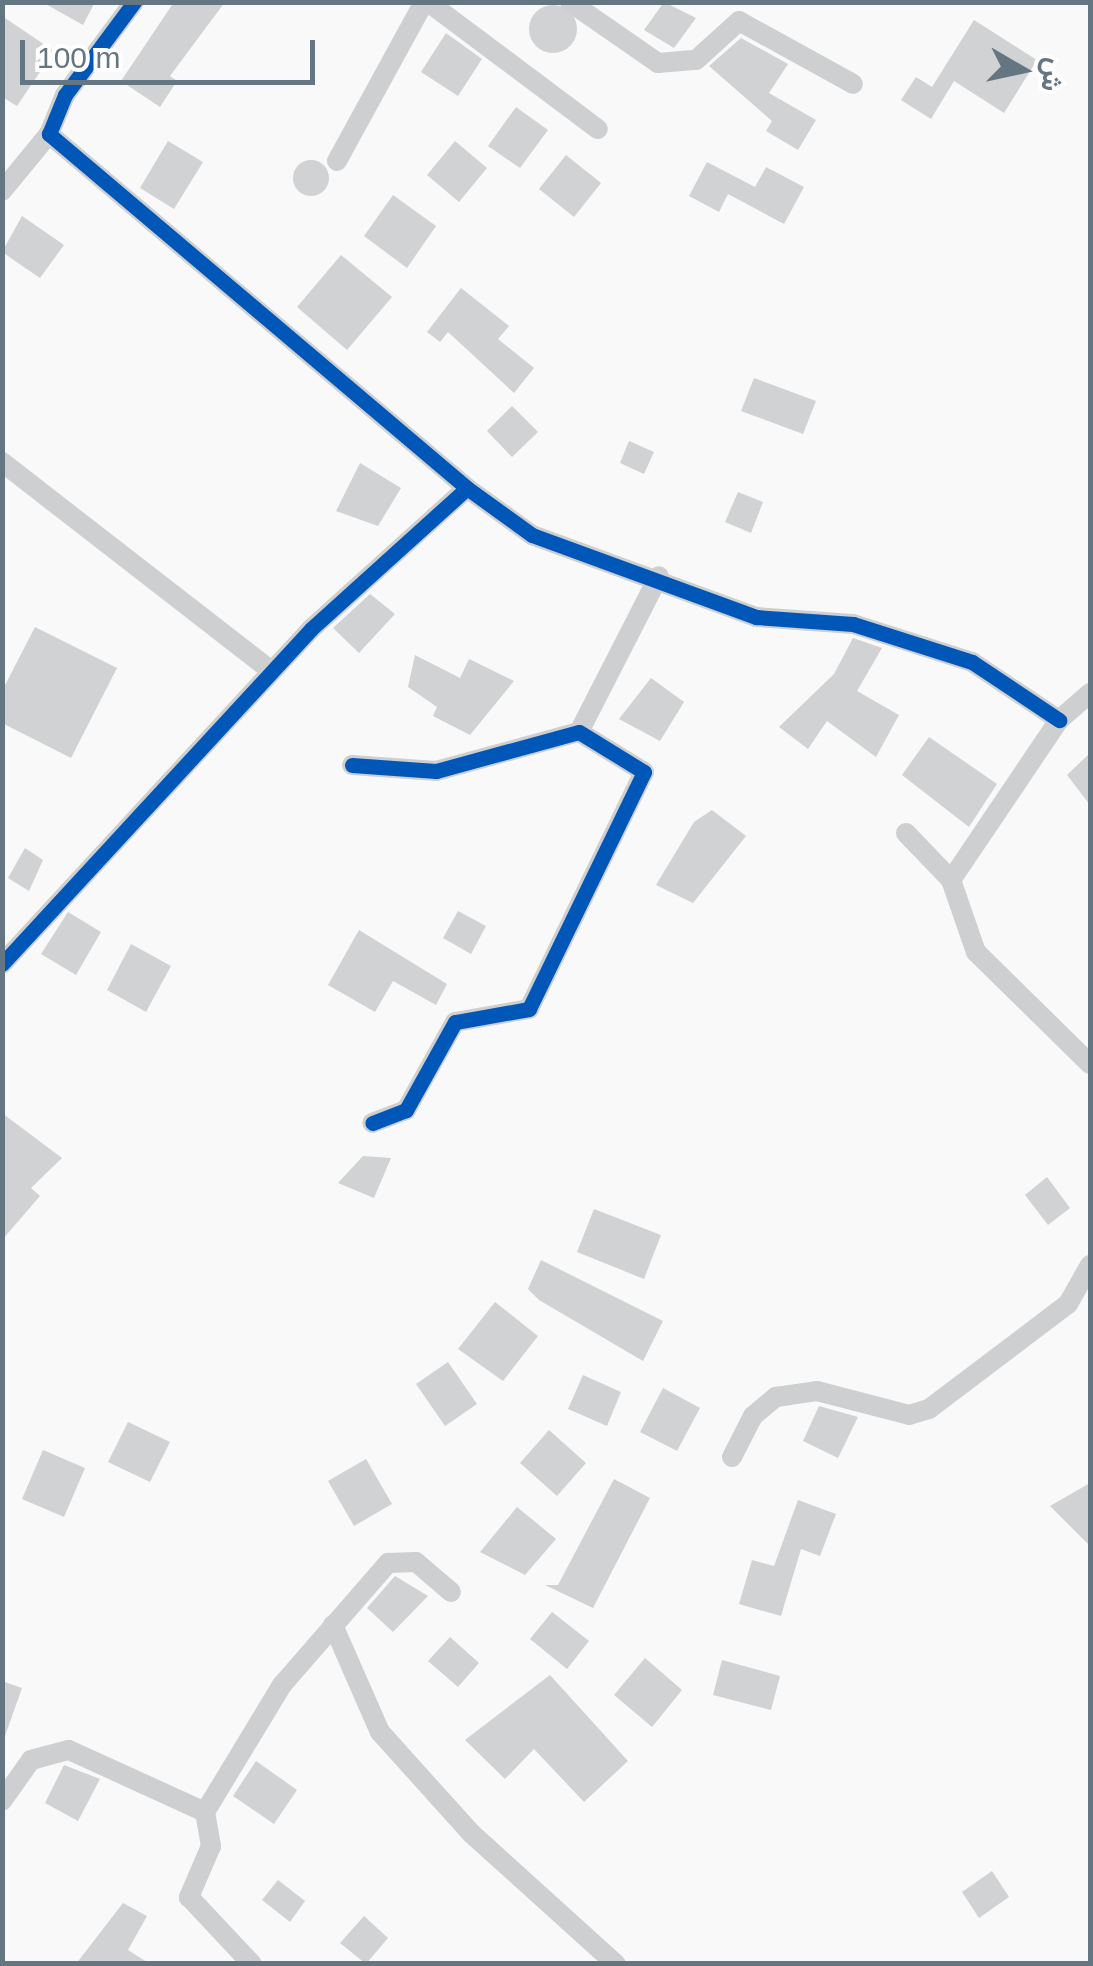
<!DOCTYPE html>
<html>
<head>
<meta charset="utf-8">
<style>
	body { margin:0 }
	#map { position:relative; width:1093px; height:1966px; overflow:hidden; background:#f9f9f9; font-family:Arial,Vazirmatn,sans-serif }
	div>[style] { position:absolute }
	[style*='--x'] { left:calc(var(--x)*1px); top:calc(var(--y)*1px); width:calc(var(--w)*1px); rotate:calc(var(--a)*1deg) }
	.building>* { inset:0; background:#d0d2d3 }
	.round { border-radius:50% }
	.minor>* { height:20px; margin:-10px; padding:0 10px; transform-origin:10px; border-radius:10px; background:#cecfd0 }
	.cycleway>* { height:15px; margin:-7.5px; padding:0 7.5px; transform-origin:7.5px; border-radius:7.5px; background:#0057b8 }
	span { translate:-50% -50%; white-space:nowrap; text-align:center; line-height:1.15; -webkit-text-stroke:10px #fff; paint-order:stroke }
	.frame { position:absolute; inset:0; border:5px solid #657683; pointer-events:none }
	.north { position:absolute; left:973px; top:20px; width:100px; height:100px; -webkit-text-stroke:8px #fff; paint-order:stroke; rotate:99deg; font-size:28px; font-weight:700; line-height:40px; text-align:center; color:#657683 }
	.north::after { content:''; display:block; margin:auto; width:35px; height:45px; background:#657683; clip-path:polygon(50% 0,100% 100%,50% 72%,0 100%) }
	.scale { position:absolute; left:20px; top:40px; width:295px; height:45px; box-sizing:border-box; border:5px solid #657683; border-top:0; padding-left:12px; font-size:30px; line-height:35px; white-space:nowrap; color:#657683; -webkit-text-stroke:8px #fff; paint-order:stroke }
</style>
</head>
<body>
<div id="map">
	<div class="building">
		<i style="clip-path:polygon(42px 2px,95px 2px,83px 25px)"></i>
		<i style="clip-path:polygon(174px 2px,225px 2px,170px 76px,177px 81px,160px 107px,121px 81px)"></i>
		<i style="clip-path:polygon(664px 2px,696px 18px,674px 48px,644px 30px)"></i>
		<i class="round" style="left:529px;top:5px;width:48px;height:48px"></i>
		<i style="clip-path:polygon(2px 16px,54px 51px,17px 106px,2px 97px)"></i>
		<i style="clip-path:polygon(974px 20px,1037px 60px,1004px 113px,954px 81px,931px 119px,901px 100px,916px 77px,932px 87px)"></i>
		<i style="clip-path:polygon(446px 33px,482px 59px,458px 96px,421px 72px)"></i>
		<i style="clip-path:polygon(741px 38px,788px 64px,769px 93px,816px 120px,798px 150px,766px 131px,772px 121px,709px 66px)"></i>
		<i style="clip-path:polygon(516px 107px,548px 130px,520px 168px,488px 146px)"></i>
		<i style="clip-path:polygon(168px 141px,203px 162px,174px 209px,140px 188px)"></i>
		<i style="clip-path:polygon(455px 141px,487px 168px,459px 202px,427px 175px)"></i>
		<i style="clip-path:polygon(566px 155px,601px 183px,574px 217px,539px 189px)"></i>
		<i class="round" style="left:293px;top:160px;width:36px;height:36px"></i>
		<i style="clip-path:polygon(707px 162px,755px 187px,766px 167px,804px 187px,784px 224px,728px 194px,719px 212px,689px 196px)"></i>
		<i style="clip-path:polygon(393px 195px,436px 226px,407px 268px,364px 236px)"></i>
		<i style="clip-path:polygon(22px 216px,64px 245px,40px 278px,2px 252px)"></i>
		<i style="clip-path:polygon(341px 255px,392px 297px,347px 350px,297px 307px)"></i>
		<i style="clip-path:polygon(461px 288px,509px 326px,498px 339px,534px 368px,514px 393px,448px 332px,440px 342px,427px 332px)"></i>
		<i style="clip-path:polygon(754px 378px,816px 401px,803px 434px,741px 411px)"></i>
		<i style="clip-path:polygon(512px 406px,538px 432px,512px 457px,487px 431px)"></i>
		<i style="clip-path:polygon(629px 441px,654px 452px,644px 474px,620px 463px)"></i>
		<i style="clip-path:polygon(360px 463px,401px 488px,378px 526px,336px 511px)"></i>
		<i style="clip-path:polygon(738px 492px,763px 502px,751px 533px,725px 522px)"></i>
		<i style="clip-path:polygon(370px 594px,395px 614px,359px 653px,333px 628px)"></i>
		<i style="clip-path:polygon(35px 627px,117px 668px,71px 758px,2px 723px,2px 691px)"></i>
		<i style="clip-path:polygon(853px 638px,882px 648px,857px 691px,899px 715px,876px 757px,827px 721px,808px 749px,779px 727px,834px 674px)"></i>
		<i style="clip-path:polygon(415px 655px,460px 678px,469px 659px,514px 681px,470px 735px,433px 716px,437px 707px,408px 687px)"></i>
		<i style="clip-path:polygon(651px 678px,684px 702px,660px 741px,619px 719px)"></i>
		<i style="clip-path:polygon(929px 737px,997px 784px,969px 827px,902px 775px)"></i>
		<i style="clip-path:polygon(1090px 753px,1090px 805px,1067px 775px)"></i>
		<i style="clip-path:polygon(712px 810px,746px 836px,693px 903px,656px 885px,694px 822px)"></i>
		<i style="clip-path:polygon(25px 848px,43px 860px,29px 891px,8px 878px)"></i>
		<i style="clip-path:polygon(458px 911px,486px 926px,471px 954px,443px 938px)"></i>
		<i style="clip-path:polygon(68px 912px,101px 932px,76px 975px,41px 954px)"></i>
		<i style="clip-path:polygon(359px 930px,447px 984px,436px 1005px,393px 981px,375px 1012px,328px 985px)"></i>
		<i style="clip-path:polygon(131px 944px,171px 966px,146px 1012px,107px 990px)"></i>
		<i style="clip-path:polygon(2px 1113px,62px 1158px,31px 1188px,40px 1196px,2px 1240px)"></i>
		<i style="clip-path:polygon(363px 1156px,391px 1158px,374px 1198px,338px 1183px)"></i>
		<i style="clip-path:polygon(1047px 1177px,1070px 1208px,1048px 1225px,1025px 1195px)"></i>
		<i style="clip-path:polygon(594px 1209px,661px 1235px,644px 1279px,577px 1252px)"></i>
		<i style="clip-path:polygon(541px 1260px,663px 1321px,643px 1361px,539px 1300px,528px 1289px)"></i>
		<i style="clip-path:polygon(495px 1302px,538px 1336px,503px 1381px,458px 1349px)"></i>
		<i style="clip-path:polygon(448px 1362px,477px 1404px,445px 1426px,416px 1384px)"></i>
		<i style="clip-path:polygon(583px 1375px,621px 1392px,607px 1426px,568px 1409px)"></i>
		<i style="clip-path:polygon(663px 1388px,700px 1408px,677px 1451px,640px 1432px)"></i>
		<i style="clip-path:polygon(819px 1406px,858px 1417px,838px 1458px,803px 1441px)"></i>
		<i style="clip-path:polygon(128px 1422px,170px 1442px,150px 1482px,108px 1462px)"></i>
		<i style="clip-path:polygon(549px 1430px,586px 1463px,557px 1496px,520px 1463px)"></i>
		<i style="clip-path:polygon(43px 1450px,85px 1468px,64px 1517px,22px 1499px)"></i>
		<i style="clip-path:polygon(366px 1459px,392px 1504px,354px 1526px,328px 1481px)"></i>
		<i style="clip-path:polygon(614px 1479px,650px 1498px,593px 1608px,545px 1585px,558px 1585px)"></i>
		<i style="clip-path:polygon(1090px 1483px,1090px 1546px,1050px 1506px)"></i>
		<i style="clip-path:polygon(798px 1500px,836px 1514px,820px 1556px,801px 1549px,781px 1616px,739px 1604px,752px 1560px,774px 1566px)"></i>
		<i style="clip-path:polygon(517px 1507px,556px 1539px,525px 1575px,480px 1552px)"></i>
		<i style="clip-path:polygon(395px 1576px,428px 1596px,393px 1632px,367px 1608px)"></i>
		<i style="clip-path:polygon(552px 1612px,589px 1641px,567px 1669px,530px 1639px)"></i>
		<i style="clip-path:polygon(450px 1637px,479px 1663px,458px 1687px,428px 1661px)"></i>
		<i style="clip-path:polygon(645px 1658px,682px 1690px,652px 1727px,614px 1695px)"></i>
		<i style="clip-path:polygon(722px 1660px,780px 1676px,771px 1710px,713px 1695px)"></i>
		<i style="clip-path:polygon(550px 1675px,628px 1761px,584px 1802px,534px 1749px,505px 1779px,465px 1740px)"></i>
		<i style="clip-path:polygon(2px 1681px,22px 1688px,5px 1736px,2px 1735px)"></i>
		<i style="clip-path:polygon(256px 1761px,297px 1790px,274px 1824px,233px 1796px)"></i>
		<i style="clip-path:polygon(64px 1765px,100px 1779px,78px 1821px,45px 1803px)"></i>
		<i style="clip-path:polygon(992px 1871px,1009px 1897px,979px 1918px,962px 1892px)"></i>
		<i style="clip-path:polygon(278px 1880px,305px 1901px,290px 1922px,262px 1900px)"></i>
		<i style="clip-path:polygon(123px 1903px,147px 1916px,128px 1950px,150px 1964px,76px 1964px)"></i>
		<i style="clip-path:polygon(364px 1916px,388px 1938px,366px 1964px,340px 1943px)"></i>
	</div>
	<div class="minor">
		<i style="--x:428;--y:2;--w:212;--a:36.8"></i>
		<i style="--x:570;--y:2;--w:107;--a:34.7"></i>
		<i style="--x:658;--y:63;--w:38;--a:-5"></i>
		<i style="--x:696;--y:60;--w:58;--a:-42.2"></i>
		<i style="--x:739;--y:21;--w:130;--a:28.9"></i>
		<i style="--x:337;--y:161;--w:181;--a:-61.3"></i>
		<i style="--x:2;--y:191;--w:74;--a:-50.5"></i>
		<i style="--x:2;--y:462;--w:341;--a:37.8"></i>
		<i style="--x:467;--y:488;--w:80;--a:35.9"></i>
		<i style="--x:532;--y:535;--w:239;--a:20.1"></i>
		<i style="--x:756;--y:617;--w:97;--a:4.1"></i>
		<i style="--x:853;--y:624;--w:125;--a:17.7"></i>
		<i style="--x:972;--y:662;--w:105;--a:33.7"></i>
		<i style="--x:1090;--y:693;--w:41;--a:138.9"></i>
		<i style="--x:1059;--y:720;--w:193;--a:124"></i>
		<i style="--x:951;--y:880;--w:76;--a:70.9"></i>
		<i style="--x:976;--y:952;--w:160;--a:44.5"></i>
		<i style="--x:579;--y:732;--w:175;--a:-62.9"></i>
		<i style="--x:352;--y:765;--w:84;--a:4.1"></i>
		<i style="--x:436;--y:771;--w:148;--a:-15.3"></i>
		<i style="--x:579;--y:732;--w:76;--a:31.6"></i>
		<i style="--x:644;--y:772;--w:263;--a:115.9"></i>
		<i style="--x:529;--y:1009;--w:75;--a:170"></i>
		<i style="--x:455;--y:1022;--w:101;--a:119.1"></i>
		<i style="--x:406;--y:1110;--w:36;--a:159"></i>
		<i style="--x:906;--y:833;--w:65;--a:46.2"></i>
		<i style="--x:2;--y:964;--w:456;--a:-47.3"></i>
		<i style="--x:311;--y:629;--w:210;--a:-42.1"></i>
		<i style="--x:467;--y:488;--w:548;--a:-139.74"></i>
		<i style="--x:49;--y:134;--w:42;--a:-67.7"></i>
		<i style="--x:65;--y:95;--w:116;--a:-53.4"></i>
		<i style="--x:732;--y:1457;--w:46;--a:-62.9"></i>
		<i style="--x:753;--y:1416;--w:30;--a:-40"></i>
		<i style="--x:776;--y:1397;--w:41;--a:-8.3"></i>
		<i style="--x:817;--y:1391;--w:95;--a:14.6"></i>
		<i style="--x:909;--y:1415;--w:21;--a:-17"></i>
		<i style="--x:929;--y:1409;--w:174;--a:-37.1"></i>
		<i style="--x:1068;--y:1304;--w:45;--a:-60.6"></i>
		<i style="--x:333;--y:1625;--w:117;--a:66.3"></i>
		<i style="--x:380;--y:1732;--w:137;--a:48"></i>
		<i style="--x:472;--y:1834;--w:194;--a:42.1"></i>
		<i style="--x:2;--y:1801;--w:50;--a:-54.7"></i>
		<i style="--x:31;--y:1760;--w:39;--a:-15"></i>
		<i style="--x:69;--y:1750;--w:149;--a:24.5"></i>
		<i style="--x:205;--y:1812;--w:149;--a:-58.8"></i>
		<i style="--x:282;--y:1685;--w:162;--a:-49"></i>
		<i style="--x:388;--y:1563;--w:28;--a:-2"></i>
		<i style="--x:416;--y:1562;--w:46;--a:40.6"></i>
		<i style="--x:205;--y:1812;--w:35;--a:80"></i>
		<i style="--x:211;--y:1846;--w:56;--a:113.3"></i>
		<i style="--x:189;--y:1897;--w:92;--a:46.8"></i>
	</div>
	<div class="cycleway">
		<i style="--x:467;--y:488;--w:80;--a:35.9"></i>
		<i style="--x:532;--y:535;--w:239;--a:20.1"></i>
		<i style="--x:756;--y:617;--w:97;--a:4.1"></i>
		<i style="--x:853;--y:624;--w:125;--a:17.7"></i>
		<i style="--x:972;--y:662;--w:105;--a:33.7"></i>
		<i style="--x:352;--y:765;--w:84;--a:4.1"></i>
		<i style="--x:436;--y:771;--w:148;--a:-15.3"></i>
		<i style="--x:579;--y:732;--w:76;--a:31.6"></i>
		<i style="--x:644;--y:772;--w:263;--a:115.9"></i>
		<i style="--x:529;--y:1009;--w:75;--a:170"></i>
		<i style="--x:455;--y:1022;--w:101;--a:119.1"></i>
		<i style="--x:406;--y:1110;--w:36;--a:159"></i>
		<i style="--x:2;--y:964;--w:456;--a:-47.3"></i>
		<i style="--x:311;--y:629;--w:210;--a:-42.1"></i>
		<i style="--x:467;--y:488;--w:548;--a:-139.74"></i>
		<i style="--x:49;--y:134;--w:42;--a:-67.7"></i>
		<i style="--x:65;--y:95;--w:116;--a:-53.4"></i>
	</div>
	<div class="frame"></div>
	<div class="north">ش</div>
	<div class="scale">100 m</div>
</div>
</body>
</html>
